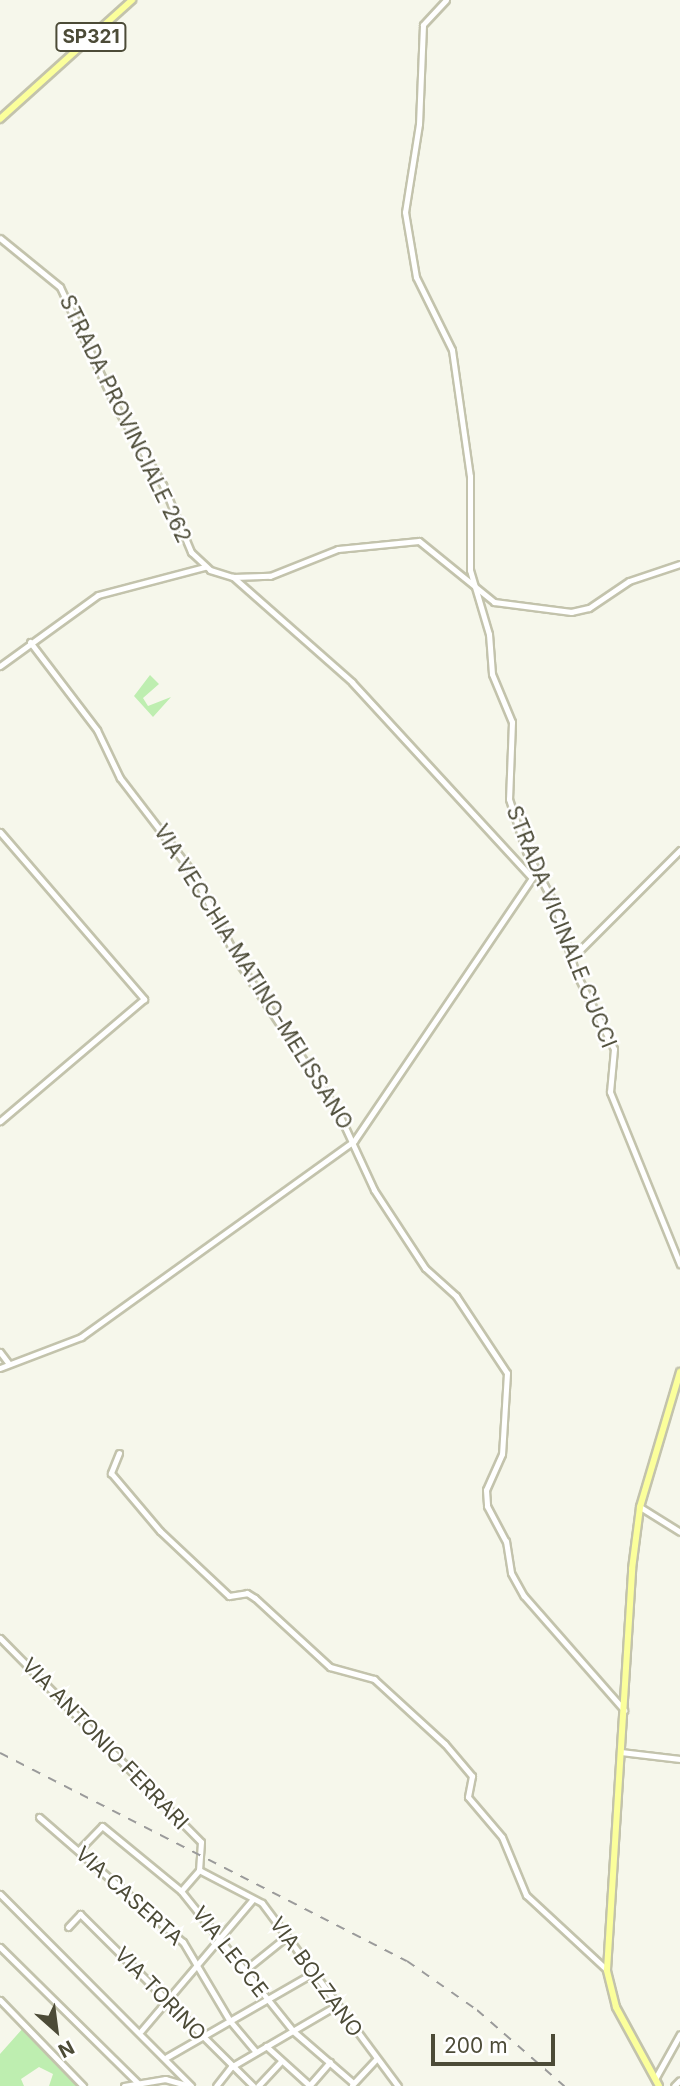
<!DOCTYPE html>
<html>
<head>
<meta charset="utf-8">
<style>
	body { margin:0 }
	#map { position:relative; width:680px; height:2086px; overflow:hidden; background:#f6f7eb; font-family:Inter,sans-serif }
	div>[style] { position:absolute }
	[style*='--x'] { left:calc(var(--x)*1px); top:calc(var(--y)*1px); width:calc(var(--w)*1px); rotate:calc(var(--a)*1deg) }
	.green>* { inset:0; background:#beeeb0 }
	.roads { filter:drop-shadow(2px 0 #c3c3ac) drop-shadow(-2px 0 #c3c3ac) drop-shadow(0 2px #c3c3ac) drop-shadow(0 -2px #c3c3ac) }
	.minor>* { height:5px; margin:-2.5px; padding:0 2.5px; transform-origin:2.5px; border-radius:2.5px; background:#fff }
	.major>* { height:6px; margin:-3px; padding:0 3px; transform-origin:3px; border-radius:3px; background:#fbff9b }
	.rail>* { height:2px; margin-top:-1px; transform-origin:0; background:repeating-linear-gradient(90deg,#9a9a9a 0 9px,transparent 0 18px) }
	span { translate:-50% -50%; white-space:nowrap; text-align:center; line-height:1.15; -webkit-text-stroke:5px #fff; paint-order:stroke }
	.shield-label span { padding:2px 5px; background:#fff; border:2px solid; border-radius:5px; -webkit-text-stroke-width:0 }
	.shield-label { font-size:19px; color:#4c4b37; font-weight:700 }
	.street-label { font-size:21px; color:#4c4b37 }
	.north { position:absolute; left:21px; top:1995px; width:70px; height:70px; -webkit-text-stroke:5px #fff; paint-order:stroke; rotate:152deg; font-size:19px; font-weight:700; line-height:28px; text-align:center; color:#4c4b37 }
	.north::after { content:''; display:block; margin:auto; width:24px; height:32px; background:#4c4b37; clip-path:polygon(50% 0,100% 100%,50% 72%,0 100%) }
	.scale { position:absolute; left:431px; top:2034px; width:124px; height:32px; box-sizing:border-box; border:4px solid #4c4b37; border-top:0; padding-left:9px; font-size:21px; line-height:24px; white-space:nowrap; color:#4c4b37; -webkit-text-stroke:5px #fff; paint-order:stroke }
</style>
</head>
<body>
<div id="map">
	<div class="green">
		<i style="clip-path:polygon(150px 675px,159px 684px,143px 698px,148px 706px,171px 697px,153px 717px,134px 696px)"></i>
		<i style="clip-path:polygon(24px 2027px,81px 2086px,49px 2086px,53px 2074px,39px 2067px,21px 2079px,24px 2086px,0 2086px,0 2054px)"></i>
	</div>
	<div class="roads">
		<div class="minor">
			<i style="--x:446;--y:0;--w:34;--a:133"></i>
			<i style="--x:423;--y:25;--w:99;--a:92.3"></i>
			<i style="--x:419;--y:124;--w:89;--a:99"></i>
			<i style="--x:405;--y:212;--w:66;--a:80.4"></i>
			<i style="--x:416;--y:277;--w:81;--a:63.7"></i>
			<i style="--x:452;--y:350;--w:127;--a:81.9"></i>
			<i style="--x:470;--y:476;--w:94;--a:90"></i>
			<i style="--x:470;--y:570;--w:67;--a:73.5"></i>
			<i style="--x:489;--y:634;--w:40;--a:85.7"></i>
			<i style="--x:492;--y:674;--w:52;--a:67.4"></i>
			<i style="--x:512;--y:722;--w:77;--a:92.2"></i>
			<i style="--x:509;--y:799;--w:55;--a:71.9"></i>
			<i style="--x:526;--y:851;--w:61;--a:61.8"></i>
			<i style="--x:555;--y:905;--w:69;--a:73.1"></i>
			<i style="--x:575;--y:971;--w:87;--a:63.4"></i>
			<i style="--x:614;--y:1049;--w:43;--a:95.3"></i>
			<i style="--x:610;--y:1092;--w:186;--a:67.9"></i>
			<i style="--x:0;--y:238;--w:77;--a:39.2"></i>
			<i style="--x:60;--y:287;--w:135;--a:65"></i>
			<i style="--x:117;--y:409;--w:89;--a:58.8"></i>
			<i style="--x:163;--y:485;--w:73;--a:67.3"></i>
			<i style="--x:191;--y:552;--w:26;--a:43"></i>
			<i style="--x:210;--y:570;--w:24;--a:17"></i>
			<i style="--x:233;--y:577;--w:37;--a:-2"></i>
			<i style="--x:270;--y:576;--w:73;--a:-21.7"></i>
			<i style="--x:338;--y:549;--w:81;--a:-5.6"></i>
			<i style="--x:419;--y:541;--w:97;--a:39.1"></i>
			<i style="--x:494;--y:602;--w:78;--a:7.4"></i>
			<i style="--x:571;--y:612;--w:18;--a:-13"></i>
			<i style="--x:589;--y:608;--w:48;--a:-34"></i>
			<i style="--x:629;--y:581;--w:54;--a:-18.4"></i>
			<i style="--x:30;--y:642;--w:111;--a:52.7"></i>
			<i style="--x:97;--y:730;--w:53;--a:64.4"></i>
			<i style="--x:120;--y:778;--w:120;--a:52.5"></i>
			<i style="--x:193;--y:873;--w:105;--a:62.7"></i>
			<i style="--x:241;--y:966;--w:175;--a:56.4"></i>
			<i style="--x:338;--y:1112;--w:86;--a:65.2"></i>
			<i style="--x:374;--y:1190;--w:93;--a:56.8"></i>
			<i style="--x:425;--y:1268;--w:42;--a:42.1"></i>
			<i style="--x:456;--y:1296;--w:92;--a:56.5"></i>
			<i style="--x:507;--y:1373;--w:81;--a:93.5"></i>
			<i style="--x:502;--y:1454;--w:39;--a:114"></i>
			<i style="--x:486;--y:1490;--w:16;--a:86"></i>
			<i style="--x:487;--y:1506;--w:40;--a:62"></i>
			<i style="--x:506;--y:1541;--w:32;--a:81"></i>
			<i style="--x:511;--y:1573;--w:26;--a:61"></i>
			<i style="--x:524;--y:1596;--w:152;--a:48.7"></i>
			<i style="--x:0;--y:666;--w:121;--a:-35.9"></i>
			<i style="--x:98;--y:595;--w:111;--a:-14.7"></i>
			<i style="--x:0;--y:832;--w:221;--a:49.2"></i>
			<i style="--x:144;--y:999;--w:189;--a:139.7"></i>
			<i style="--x:574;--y:956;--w:150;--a:-45"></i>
			<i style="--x:0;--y:1352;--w:15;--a:53"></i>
			<i style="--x:0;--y:1368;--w:87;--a:-20.9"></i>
			<i style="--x:81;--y:1337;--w:336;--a:-35.7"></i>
			<i style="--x:354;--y:1141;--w:318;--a:-55.9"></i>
			<i style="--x:532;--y:878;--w:266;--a:-132.6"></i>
			<i style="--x:352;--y:682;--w:159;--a:-138.6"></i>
			<i style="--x:119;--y:1453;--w:22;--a:112"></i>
			<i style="--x:111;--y:1473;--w:76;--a:49.8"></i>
			<i style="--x:160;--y:1531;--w:95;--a:43.3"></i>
			<i style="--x:229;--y:1596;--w:18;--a:-9"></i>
			<i style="--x:247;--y:1593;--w:9;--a:32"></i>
			<i style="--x:255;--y:1598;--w:102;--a:42.6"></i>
			<i style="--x:330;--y:1667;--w:46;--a:15.3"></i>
			<i style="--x:374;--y:1679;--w:96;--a:42.5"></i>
			<i style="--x:445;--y:1744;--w:42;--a:49.8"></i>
			<i style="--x:472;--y:1776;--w:21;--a:101"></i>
			<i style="--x:468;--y:1797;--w:52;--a:49.6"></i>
			<i style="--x:502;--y:1837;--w:63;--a:67.5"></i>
			<i style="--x:526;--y:1895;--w:110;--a:42.8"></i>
			<i style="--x:640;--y:1507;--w:47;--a:32"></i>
			<i style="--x:0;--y:1638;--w:286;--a:45.4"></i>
			<i style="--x:201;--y:1842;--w:28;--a:94"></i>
			<i style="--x:199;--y:1870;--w:71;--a:27.6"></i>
			<i style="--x:262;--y:1903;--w:228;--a:53.4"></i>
			<i style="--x:621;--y:1752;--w:59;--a:6.8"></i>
			<i style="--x:39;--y:1817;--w:191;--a:41"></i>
			<i style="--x:183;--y:1942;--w:92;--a:59.3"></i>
			<i style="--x:230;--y:2021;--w:40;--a:50"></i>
			<i style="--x:79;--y:1850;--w:33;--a:-46"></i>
			<i style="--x:102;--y:1826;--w:102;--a:39.4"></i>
			<i style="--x:181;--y:1891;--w:179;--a:51.3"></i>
			<i style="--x:293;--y:2031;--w:79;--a:40.9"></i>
			<i style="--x:181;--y:1891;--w:28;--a:-49"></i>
			<i style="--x:0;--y:1894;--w:271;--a:45.1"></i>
			<i style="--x:68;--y:1927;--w:18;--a:-47"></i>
			<i style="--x:80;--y:1914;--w:244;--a:44.8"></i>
			<i style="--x:0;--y:1947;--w:195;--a:44.6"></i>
			<i style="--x:245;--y:1970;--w:53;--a:-38.8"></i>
			<i style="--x:0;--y:2000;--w:120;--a:46"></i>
			<i style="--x:141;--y:2031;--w:173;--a:-49.7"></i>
			<i style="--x:266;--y:2046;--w:59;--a:42.3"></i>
			<i style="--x:167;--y:2057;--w:168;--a:-29.9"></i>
			<i style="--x:655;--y:2079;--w:51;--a:-60.9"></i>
			<i style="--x:352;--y:2085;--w:35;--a:-47"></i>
			<i style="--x:124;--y:2086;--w:42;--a:-9.7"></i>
			<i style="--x:165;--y:2079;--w:25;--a:16"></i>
			<i style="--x:216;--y:2086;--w:24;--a:-52"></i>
			<i style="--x:231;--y:2067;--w:123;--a:-30.3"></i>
			<i style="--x:258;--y:2086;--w:34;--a:-47"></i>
			<i style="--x:309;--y:2086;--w:32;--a:-49"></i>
			<i style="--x:674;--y:2086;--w:8;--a:-45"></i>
		</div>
		<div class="major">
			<i style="--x:0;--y:119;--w:178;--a:-42"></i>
			<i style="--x:659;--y:2086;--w:90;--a:-118.6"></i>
			<i style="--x:616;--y:2007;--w:38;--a:-104"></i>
			<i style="--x:607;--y:1970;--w:402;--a:-86.4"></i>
			<i style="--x:632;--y:1569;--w:63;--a:-82.6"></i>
			<i style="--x:640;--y:1507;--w:141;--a:-73.5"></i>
		</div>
	</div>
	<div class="rail">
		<i style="--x:0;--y:1753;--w:457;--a:27.1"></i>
		<i style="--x:407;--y:1961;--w:85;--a:35"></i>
		<i style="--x:477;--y:2010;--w:116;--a:41.1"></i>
	</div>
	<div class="shield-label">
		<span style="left:91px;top:37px">SP321</span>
	</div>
	<div class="street-label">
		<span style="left:125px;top:419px;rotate:64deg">STRADA PROVINCIALE 262</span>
		<span style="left:561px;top:927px;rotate:68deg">STRADA VICINALE CUCCI</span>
		<span style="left:253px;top:977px;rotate:58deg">VIA VECCHIA MATINO-MELISSANO</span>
		<span style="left:105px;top:1744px;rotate:46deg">VIA ANTONIO FERRARI</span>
		<span style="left:129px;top:1896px;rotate:42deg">VIA CASERTA</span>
		<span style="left:230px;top:1952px;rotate:52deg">VIA LECCE</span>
		<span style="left:316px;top:1977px;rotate:54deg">VIA BOLZANO</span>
		<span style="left:160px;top:1994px;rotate:46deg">VIA TORINO</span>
	</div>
	<div class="north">N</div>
	<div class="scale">200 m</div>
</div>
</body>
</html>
